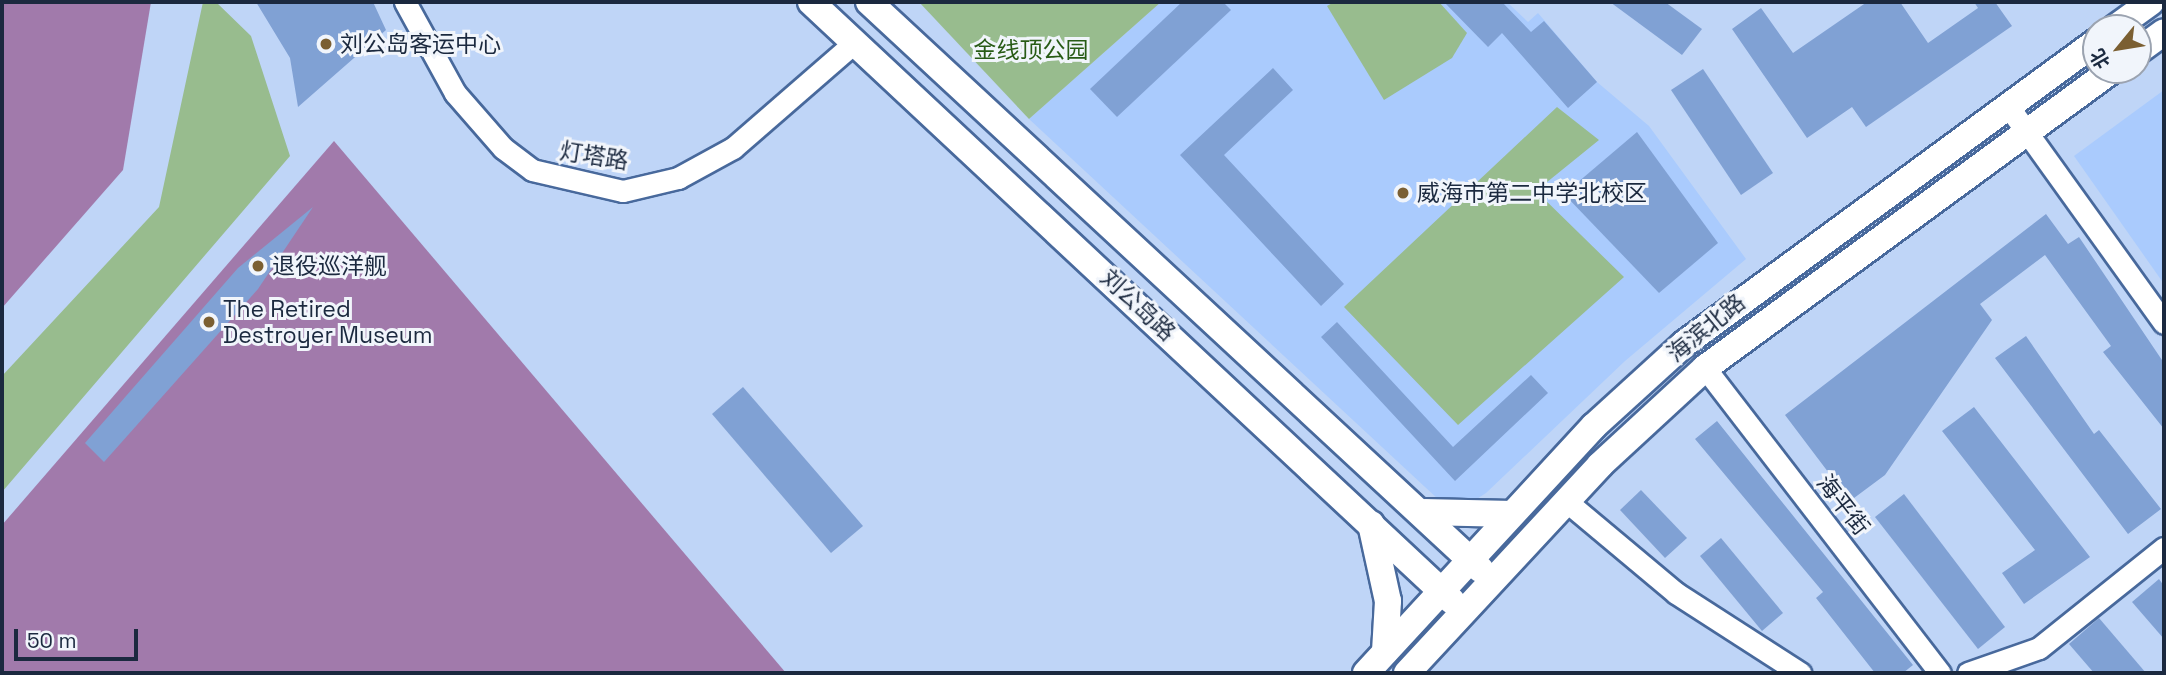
<!DOCTYPE html>
<html>
<head>
<meta charset="utf-8">
<style>
	body { margin:0 }
	#map { position:relative; width:2166px; height:675px; overflow:hidden; background:#bfd5f7; font-family:"Space Grotesk","Noto Sans SC",sans-serif }
	div>[style] { position:absolute }
	[style*='--x'] { left:calc(var(--x)*1px); top:calc(var(--y)*1px); width:calc(var(--w)*1px); rotate:calc(var(--a)*1deg) }
	.built>* { inset:0; background:#aacbfd }
	.green>* { inset:0; background:#98bc8e }
	.water>* { inset:0; background:#a17aab }
	.building>* { inset:0; background:#80a1d4 }
	.roads { filter:drop-shadow(2px 0 #48699c) drop-shadow(-2px 0 #48699c) drop-shadow(0 2px #48699c) drop-shadow(0 -2px #48699c) }
	.minor>* { height:21px; margin:-10.5px; padding:0 10.5px; transform-origin:10.5px; border-radius:10.5px; background:#fff }
	.major>* { height:26px; margin:-13px; padding:0 13px; transform-origin:13px; border-radius:13px; background:#fff }
	.dots>* { width:19px; height:19px; translate:-50% -50%; box-sizing:border-box; border:4px solid #f1f5fb; border-radius:50% }
	span { translate:-50% -50%; white-space:nowrap; text-align:center; line-height:1.15; -webkit-text-stroke:6px #f1f5fb; paint-order:stroke }
	.poi-label { font-size:23px; color:#1b293f }
	.left { translate:0 -50%; text-align:left }
	.park-label { font-size:23px; color:#285b16 }
	.street-label { font-size:23px; color:#1b293f }
	.frame { position:absolute; inset:0; border:4px solid #1b293f; pointer-events:none }
	.north { position:absolute; left:2082px; top:14px; width:70px; height:70px; box-sizing:border-box; background:#f1f5fb; border:2px solid #9ba3b0; border-radius:50%; rotate:240deg; font-size:19px; font-weight:700; line-height:28px; text-align:center; color:#1b293f }
	.north::after { content:''; display:block; margin:auto; width:24px; height:32px; background:#7b5f32; clip-path:polygon(50% 0,100% 100%,50% 72%,0 100%) }
	.scale { position:absolute; left:14px; top:629px; width:124px; height:32px; box-sizing:border-box; border:4px solid #1b293f; border-top:0; padding-left:9px; font-size:21px; line-height:24px; white-space:nowrap; color:#1b293f; -webkit-text-stroke:5px #f1f5fb; paint-order:stroke }
</style>
</head>
<body>
<div id="map">
	<div class="built">
		<i style="clip-path:polygon(1161px 2px,1507px 2px,1528px 22px,1538px 13px,1597px 82px,1649px 126px,1746px 259px,1625px 361px,1486px 493px,1469px 504px,1439px 500px,1029px 119px)"></i>
		<i style="clip-path:polygon(2164px 90px,2164px 284px,2074px 156px)"></i>
	</div>
	<div class="green">
		<i style="clip-path:polygon(203px 2px,216px 2px,251px 36px,290px 156px,2px 492px,2px 376px,159px 207px)"></i>
		<i style="clip-path:polygon(919px 2px,1161px 2px,1029px 119px)"></i>
		<i style="clip-path:polygon(1334px 2px,1439px 2px,1467px 33px,1452px 58px,1384px 100px,1327px 6px)"></i>
		<i style="clip-path:polygon(1557px 107px,1599px 140px,1536px 191px,1624px 277px,1458px 425px,1344px 307px)"></i>
	</div>
	<div class="water">
		<i style="clip-path:polygon(2px 2px,151px 2px,123px 170px,2px 308px)"></i>
		<i style="clip-path:polygon(334px 141px,786px 673px,2px 673px,2px 525px)"></i>
	</div>
	<div class="building">
		<i style="clip-path:polygon(256px 2px,373px 2px,386px 30px,298px 107px,290px 58px)"></i>
		<i style="clip-path:polygon(1182px 2px,1223px 2px,1231px 10px,1117px 117px,1090px 89px)"></i>
		<i style="clip-path:polygon(1444px 2px,1502px 2px,1531px 32px,1544px 21px,1597px 82px,1568px 108px,1502px 33px,1488px 47px)"></i>
		<i style="clip-path:polygon(1610px 2px,1665px 2px,1702px 29px,1682px 55px)"></i>
		<i style="clip-path:polygon(1867px 2px,1900px 2px,1928px 43px,1978px 8px,1974px 2px,1995px 2px,2012px 26px,1866px 127px,1852px 107px,1807px 138px,1732px 29px,1761px 8px,1793px 53px)"></i>
		<i style="clip-path:polygon(1273px 68px,1293px 90px,1224px 155px,1344px 284px,1321px 306px,1180px 155px)"></i>
		<i style="clip-path:polygon(1703px 69px,1773px 173px,1741px 195px,1671px 90px)"></i>
		<i style="clip-path:polygon(1637px 132px,1718px 243px,1659px 293px,1564px 194px)"></i>
		<i style="clip-path:polygon(313px 207px,258px 289px,104px 462px,85px 443px,238px 268px)"></i>
		<i style="clip-path:polygon(2046px 214px,2068px 244px,2079px 237px,2164px 363px,2164px 429px,2103px 352px,2111px 346px,2045px 255px,1980px 304px,1992px 320px,1885px 475px,1850px 501px,1785px 415px)"></i>
		<i style="clip-path:polygon(1337px 322px,1453px 447px,1531px 375px,1548px 393px,1455px 481px,1321px 337px)"></i>
		<i style="clip-path:polygon(2026px 336px,2094px 434px,2099px 430px,2161px 509px,2128px 534px,1995px 358px)"></i>
		<i style="clip-path:polygon(743px 387px,863px 526px,831px 553px,712px 414px)"></i>
		<i style="clip-path:polygon(1974px 407px,2090px 557px,2024px 604px,2002px 573px,2035px 550px,1942px 431px)"></i>
		<i style="clip-path:polygon(1717px 421px,1913px 665px,1903px 673px,1875px 673px,1816px 598px,1823px 592px,1695px 439px)"></i>
		<i style="clip-path:polygon(1641px 490px,1687px 538px,1665px 558px,1620px 510px)"></i>
		<i style="clip-path:polygon(1904px 494px,2005px 627px,1978px 649px,1875px 517px)"></i>
		<i style="clip-path:polygon(1721px 538px,1783px 613px,1762px 631px,1700px 556px)"></i>
		<i style="clip-path:polygon(2159px 579px,2164px 586px,2164px 639px,2132px 602px)"></i>
		<i style="clip-path:polygon(2099px 618px,2146px 673px,2094px 673px,2069px 644px)"></i>
	</div>
	<div class="roads">
		<div class="minor">
			<i style="--x:405;--y:2;--w:104;--a:61.2"></i>
			<i style="--x:455;--y:93;--w:73;--a:48.9"></i>
			<i style="--x:503;--y:148;--w:36;--a:37"></i>
			<i style="--x:532;--y:170;--w:93;--a:13"></i>
			<i style="--x:623;--y:191;--w:57;--a:-13.3"></i>
			<i style="--x:678;--y:178;--w:63;--a:-28.6"></i>
			<i style="--x:733;--y:148;--w:162;--a:-41"></i>
			<i style="--x:2008;--y:106;--w:267;--a:54.3"></i>
			<i style="--x:1705;--y:368;--w:385;--a:52.4"></i>
			<i style="--x:1566;--y:501;--w:143;--a:39.9"></i>
			<i style="--x:1676;--y:593;--w:148;--a:32.8"></i>
			<i style="--x:1968;--y:673;--w:75;--a:-19.4"></i>
			<i style="--x:2039;--y:648;--w:160;--a:-38.7"></i>
		</div>
		<div class="major">
			<i style="--x:811;--y:2;--w:877;--a:43.06"></i>
			<i style="--x:869;--y:2;--w:834;--a:42.86"></i>
			<i style="--x:2115;--y:28;--w:44;--a:-35.8"></i>
			<i style="--x:2138;--y:51;--w:32;--a:-36"></i>
			<i style="--x:1425;--y:512;--w:86;--a:1.3"></i>
			<i style="--x:1371;--y:524;--w:79;--a:77.6"></i>
			<i style="--x:1388;--y:601;--w:51;--a:93.4"></i>
			<i style="--x:1366;--y:673;--w:336;--a:-47.3"></i>
			<i style="--x:1594;--y:426;--w:122;--a:-42.3"></i>
			<i style="--x:1684;--y:344;--w:511;--a:-36.24"></i>
			<i style="--x:1407;--y:673;--w:284;--a:-47.1"></i>
			<i style="--x:1600;--y:465;--w:143;--a:-42.7"></i>
			<i style="--x:1705;--y:368;--w:504;--a:-36.21"></i>
		</div>
	</div>
	<div class="dots">
		<i style="left:326px;top:44px;background:#7b5f32"></i>
		<i style="left:1403px;top:193px;background:#7b5f32"></i>
		<i style="left:258px;top:266px;background:#7b5f32"></i>
		<i style="left:209px;top:322px;background:#7b5f32"></i>
	</div>
	<div class="poi-label">
		<span class="left" style="left:340px;top:44px">刘公岛客运中心</span>
		<span class="left" style="left:1417px;top:193px">威海市第二中学北校区</span>
		<span class="left" style="left:272px;top:266px">退役巡洋舰</span>
		<span class="left" style="left:223px;top:322px">The Retired<br>Destroyer Museum</span>
	</div>
	<div class="park-label">
		<span style="left:1031px;top:50px">金线顶公园</span>
	</div>
	<div class="street-label">
		<span style="left:594px;top:156px;rotate:9deg">灯塔路</span>
		<span style="left:1138px;top:305px;rotate:43deg">刘公岛路</span>
		<span style="left:1706px;top:328px;rotate:-39deg">海滨北路</span>
		<span style="left:1843px;top:505px;rotate:52deg">海平街</span>
	</div>
	<div class="frame"></div>
	<div class="north">北</div>
	<div class="scale">50 m</div>
</div>
</body>
</html>
